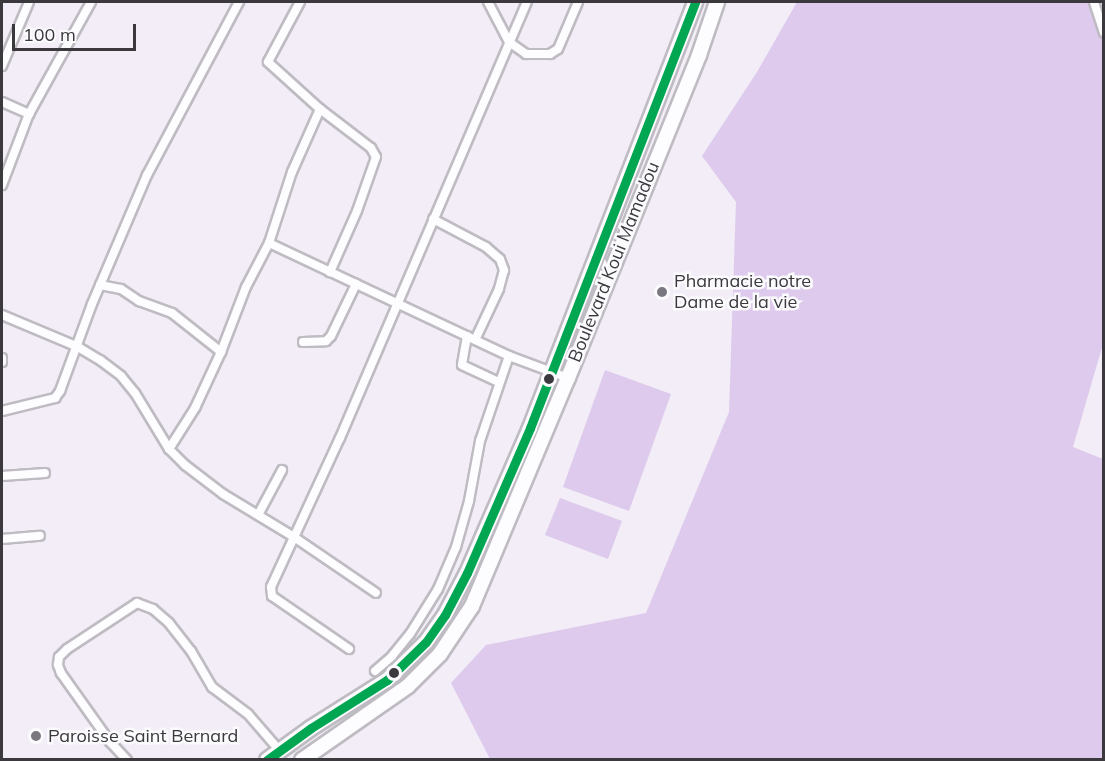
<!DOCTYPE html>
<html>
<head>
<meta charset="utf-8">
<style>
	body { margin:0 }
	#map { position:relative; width:1105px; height:761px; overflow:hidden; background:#f2edf6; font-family:Mulish,sans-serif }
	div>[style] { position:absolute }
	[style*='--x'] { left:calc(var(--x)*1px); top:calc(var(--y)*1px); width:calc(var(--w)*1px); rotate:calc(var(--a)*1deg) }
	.green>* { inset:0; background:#ddcaec }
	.roads { filter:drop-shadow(2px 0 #bfbbc2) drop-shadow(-2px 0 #bfbbc2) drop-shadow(0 2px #bfbbc2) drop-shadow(0 -2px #bfbbc2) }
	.minor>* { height:8px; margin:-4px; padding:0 4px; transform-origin:4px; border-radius:4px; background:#fdfcfe }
	.primary>* { height:14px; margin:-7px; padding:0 7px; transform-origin:7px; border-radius:7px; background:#fdfcfe }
	.bus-1>* { height:9px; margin:-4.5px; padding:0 4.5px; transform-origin:4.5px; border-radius:4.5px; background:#00a651 }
	.dots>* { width:16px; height:16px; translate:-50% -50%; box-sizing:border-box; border:3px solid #fbfafd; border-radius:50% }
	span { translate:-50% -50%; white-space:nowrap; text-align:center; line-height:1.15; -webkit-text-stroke:5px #fbfafd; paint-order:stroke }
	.street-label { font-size:18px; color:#3b383e }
	.poi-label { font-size:18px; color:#3b383e }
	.left { translate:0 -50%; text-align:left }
	.frame { position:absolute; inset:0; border:3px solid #3b383e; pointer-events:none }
	.scale { position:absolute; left:12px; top:24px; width:124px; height:27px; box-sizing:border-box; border:3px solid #3b383e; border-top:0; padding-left:8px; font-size:18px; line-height:21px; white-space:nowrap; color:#3b383e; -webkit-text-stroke:4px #fbfafd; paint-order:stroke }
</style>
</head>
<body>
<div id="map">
	<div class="green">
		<i style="clip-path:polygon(797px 2px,1089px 2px,1103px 7px,1103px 344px,1073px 447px,1103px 459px,1103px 759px,490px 759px,451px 683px,486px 645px,646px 613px,729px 412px,736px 202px,702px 156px,757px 72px)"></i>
		<i style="clip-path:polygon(605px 370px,671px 394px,629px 511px,563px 487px)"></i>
		<i style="clip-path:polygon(560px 498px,622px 521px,608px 559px,545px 535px)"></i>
	</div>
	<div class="roads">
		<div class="minor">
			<i style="--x:300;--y:2;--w:68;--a:118.1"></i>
			<i style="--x:268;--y:62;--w:70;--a:42.1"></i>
			<i style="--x:320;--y:109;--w:64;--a:37.4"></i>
			<i style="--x:371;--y:148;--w:10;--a:61"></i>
			<i style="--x:376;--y:157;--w:57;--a:109.4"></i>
			<i style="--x:357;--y:211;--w:67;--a:113.9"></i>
			<i style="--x:488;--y:2;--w:45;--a:62.3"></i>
			<i style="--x:509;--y:42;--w:21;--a:35"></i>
			<i style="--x:526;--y:54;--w:24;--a:0"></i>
			<i style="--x:550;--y:54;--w:9;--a:-32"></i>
			<i style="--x:558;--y:49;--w:51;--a:-66.9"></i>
			<i style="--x:1094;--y:2;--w:32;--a:72"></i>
			<i style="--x:2;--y:66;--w:69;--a:-67.1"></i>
			<i style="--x:2;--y:102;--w:30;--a:24"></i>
			<i style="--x:2;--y:185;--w:76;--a:-69.2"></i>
			<i style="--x:29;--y:114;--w:128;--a:-61"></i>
			<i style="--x:433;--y:219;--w:60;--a:27.8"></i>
			<i style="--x:486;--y:247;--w:18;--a:41"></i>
			<i style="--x:500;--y:259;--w:12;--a:70"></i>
			<i style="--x:504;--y:270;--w:20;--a:105"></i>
			<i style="--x:499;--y:289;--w:56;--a:115.2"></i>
			<i style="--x:269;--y:243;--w:265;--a:25.2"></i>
			<i style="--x:509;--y:356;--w:63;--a:20.4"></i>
			<i style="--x:100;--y:285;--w:21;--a:11"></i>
			<i style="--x:121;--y:289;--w:22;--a:34"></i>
			<i style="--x:139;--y:301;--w:35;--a:20"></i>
			<i style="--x:172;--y:313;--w:63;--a:38.5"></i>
			<i style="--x:2;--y:315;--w:82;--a:22.8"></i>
			<i style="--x:78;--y:347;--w:26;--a:31"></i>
			<i style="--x:100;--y:360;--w:26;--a:37"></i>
			<i style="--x:121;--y:376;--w:22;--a:51"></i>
			<i style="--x:135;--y:393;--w:66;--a:58.7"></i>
			<i style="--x:169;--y:449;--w:23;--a:45"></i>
			<i style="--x:185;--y:465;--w:48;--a:37.3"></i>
			<i style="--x:223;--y:494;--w:83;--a:31.2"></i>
			<i style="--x:294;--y:537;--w:99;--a:34.3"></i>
			<i style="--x:467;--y:336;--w:29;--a:100"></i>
			<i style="--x:462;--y:365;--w:40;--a:25"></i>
			<i style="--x:303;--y:342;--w:23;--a:-2"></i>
			<i style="--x:326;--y:341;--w:7;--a:-45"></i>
			<i style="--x:331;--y:336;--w:58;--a:-64.3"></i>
			<i style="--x:2;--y:358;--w:4;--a:90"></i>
			<i style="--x:2;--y:411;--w:55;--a:-13.8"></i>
			<i style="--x:55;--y:398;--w:9;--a:-54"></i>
			<i style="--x:60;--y:391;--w:93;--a:-69.8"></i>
			<i style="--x:92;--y:304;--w:140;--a:-66.9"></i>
			<i style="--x:147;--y:175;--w:196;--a:-62"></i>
			<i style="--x:169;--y:449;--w:49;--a:-57.6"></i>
			<i style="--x:195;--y:408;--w:62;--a:-65.1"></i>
			<i style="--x:221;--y:352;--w:70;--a:-69"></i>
			<i style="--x:246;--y:287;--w:50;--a:-62.4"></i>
			<i style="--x:269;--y:243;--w:75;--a:-72.1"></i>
			<i style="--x:292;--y:172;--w:69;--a:-66"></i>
			<i style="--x:2;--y:476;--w:43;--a:-4"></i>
			<i style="--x:258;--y:515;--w:51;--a:-61.9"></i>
			<i style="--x:2;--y:539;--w:38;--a:-5"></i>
			<i style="--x:349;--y:649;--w:93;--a:-145.5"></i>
			<i style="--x:272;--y:596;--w:9;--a:-96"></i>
			<i style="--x:271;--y:587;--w:164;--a:-65.2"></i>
			<i style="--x:340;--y:438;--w:474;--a:-66.8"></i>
			<i style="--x:375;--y:671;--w:23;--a:-41"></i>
			<i style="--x:392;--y:656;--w:28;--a:-51"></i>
			<i style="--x:410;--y:634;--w:53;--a:-58.1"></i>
			<i style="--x:438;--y:589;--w:46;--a:-66.8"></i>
			<i style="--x:456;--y:547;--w:48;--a:-74.2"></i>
			<i style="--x:469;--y:501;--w:61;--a:-79.6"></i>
			<i style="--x:480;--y:441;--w:90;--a:-71.2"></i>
			<i style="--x:127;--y:760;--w:25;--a:-133"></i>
			<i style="--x:110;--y:742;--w:85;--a:-125.4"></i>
			<i style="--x:61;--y:673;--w:9;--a:-111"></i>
			<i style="--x:58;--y:665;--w:8;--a:-83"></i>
			<i style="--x:59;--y:657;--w:11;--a:-45"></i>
			<i style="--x:67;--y:649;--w:84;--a:-33.3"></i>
			<i style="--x:137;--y:603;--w:17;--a:21"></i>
			<i style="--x:153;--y:609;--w:21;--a:41"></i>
			<i style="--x:169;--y:623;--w:36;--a:52"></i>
			<i style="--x:191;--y:651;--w:42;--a:59.7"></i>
			<i style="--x:212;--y:687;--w:45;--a:36.9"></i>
			<i style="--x:248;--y:714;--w:49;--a:49.1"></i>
		</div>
		<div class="primary">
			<i style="--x:267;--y:760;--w:54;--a:-36"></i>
			<i style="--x:311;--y:728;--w:90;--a:-32.3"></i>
			<i style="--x:387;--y:680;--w:54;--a:-44.3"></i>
			<i style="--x:426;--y:642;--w:33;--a:-55"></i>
			<i style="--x:445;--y:615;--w:47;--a:-62.4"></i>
			<i style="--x:467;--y:573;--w:158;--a:-66.5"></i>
			<i style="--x:530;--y:428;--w:457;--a:-68.8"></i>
			<i style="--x:302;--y:760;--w:129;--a:-34.9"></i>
			<i style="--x:408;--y:686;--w:45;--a:-45"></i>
			<i style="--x:440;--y:654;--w:58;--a:-56.3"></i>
			<i style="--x:472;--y:606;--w:247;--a:-67.2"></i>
			<i style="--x:568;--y:378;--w:349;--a:-67.9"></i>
			<i style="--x:699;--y:55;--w:56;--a:-71.2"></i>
		</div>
	</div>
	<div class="bus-1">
		<i style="--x:267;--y:760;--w:54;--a:-36"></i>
		<i style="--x:311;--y:728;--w:90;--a:-32.3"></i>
		<i style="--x:387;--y:680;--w:54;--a:-44.3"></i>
		<i style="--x:426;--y:642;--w:33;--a:-55"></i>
		<i style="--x:445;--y:615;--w:47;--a:-62.4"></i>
		<i style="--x:467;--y:573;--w:158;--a:-66.5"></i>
		<i style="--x:530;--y:428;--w:457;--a:-68.8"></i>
	</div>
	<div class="dots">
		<i style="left:662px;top:292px;background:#7b777e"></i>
		<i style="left:549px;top:379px;background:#3b383e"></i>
		<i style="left:394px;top:673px;background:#3b383e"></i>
		<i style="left:36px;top:736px;background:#7b777e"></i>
	</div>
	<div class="street-label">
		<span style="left:614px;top:262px;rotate:-68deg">Boulevard Koui Mamadou</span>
	</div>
	<div class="poi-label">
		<span class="left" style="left:674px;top:292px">Pharmacie notre<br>Dame de la vie</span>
		<span class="left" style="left:48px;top:736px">Paroisse Saint Bernard</span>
	</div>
	<div class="frame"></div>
	<div class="scale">100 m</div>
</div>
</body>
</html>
